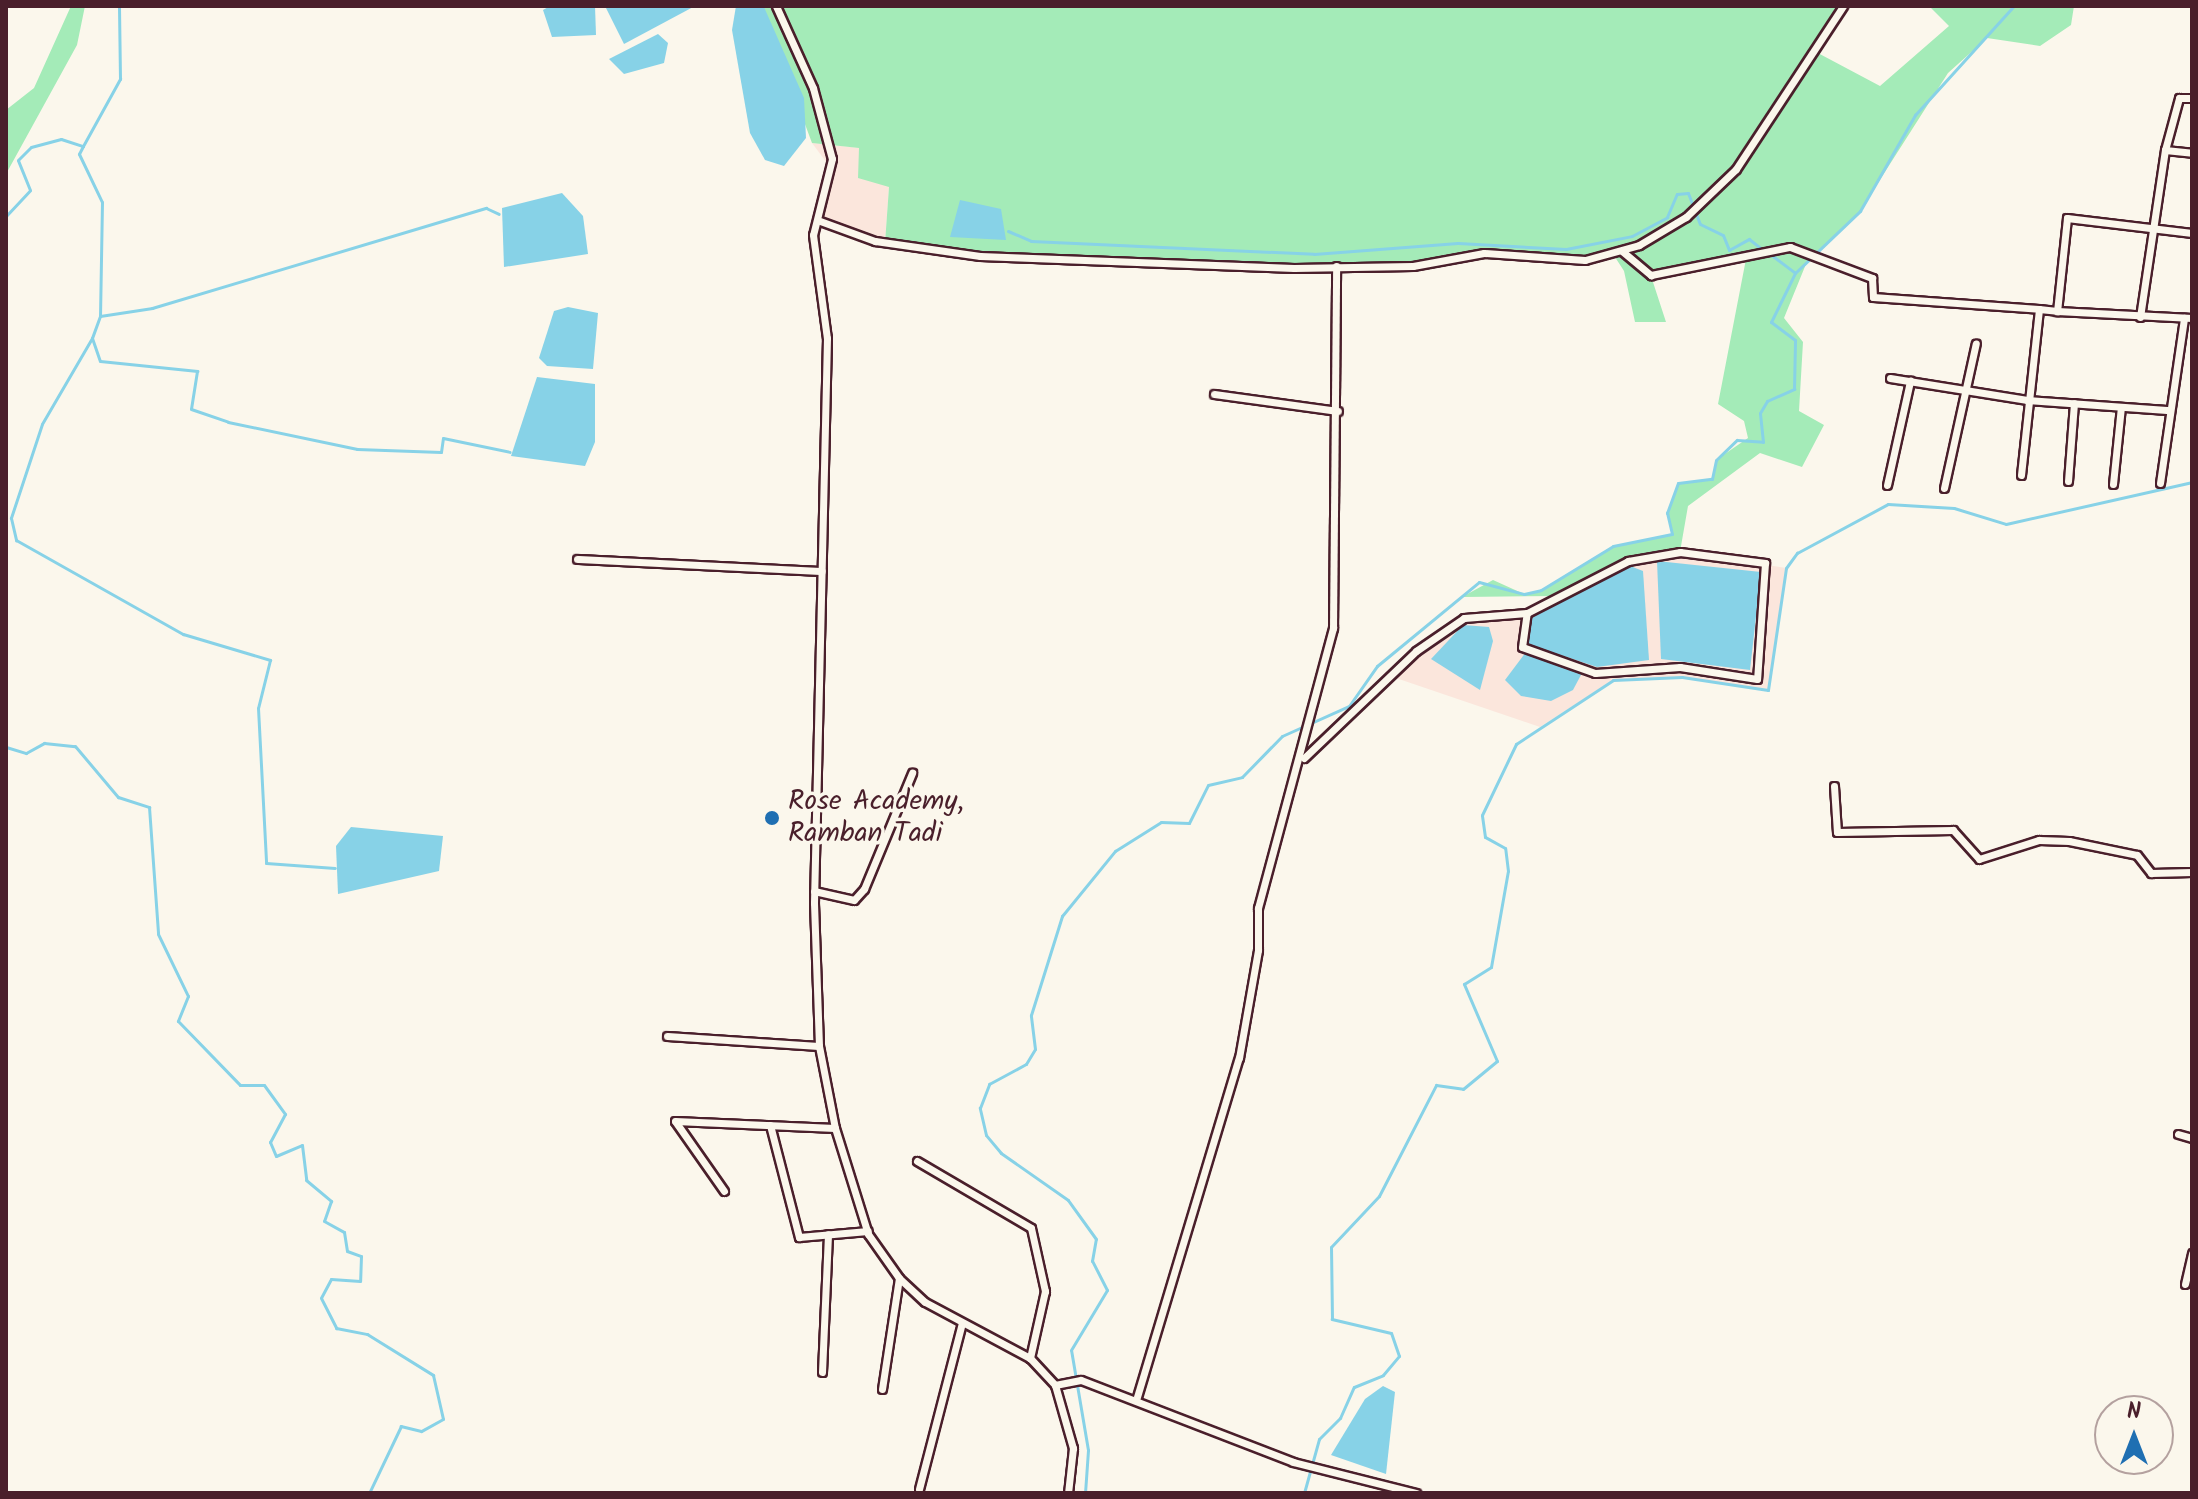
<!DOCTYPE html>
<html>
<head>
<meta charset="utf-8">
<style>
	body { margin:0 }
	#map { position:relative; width:2198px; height:1499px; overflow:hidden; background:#fbf7ec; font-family:Kalam,sans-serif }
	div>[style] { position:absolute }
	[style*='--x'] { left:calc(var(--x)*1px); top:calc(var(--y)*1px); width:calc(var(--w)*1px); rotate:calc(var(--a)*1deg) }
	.built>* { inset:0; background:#fbe6dc }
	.green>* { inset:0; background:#a4ebb8 }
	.water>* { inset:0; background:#87d2e7 }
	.stream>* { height:3px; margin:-1.5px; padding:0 1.5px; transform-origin:1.5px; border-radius:1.5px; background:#87d2e7 }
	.roads { filter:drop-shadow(2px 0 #4a1f2b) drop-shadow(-2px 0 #4a1f2b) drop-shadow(0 2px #4a1f2b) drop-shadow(0 -2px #4a1f2b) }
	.minor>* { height:7px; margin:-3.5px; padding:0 3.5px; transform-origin:3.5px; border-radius:3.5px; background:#fbf7ec }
	.dots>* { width:22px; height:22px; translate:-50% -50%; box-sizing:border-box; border:4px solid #fbf7ec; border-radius:50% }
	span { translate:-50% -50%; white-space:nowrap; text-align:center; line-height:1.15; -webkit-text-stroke:7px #fbf7ec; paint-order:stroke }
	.poi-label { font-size:28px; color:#4a1f2b }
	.left { translate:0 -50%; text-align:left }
	.frame { position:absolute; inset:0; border:8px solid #4a1f2b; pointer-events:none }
	.north { position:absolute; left:2094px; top:1395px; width:80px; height:80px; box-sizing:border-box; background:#fbf7ec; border:2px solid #b4a19f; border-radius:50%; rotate:0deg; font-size:22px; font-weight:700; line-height:32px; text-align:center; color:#4a1f2b }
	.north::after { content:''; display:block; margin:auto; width:28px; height:36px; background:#1f6fb2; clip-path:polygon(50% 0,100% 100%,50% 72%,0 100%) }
</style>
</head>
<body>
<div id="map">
	<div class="built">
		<i style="clip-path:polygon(812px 143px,860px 148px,889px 187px,885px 243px,820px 221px,833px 171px)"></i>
		<i style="clip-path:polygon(1680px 552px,1786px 568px,1768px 690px,1682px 677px,1613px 680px,1540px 727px,1390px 676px,1464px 618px,1527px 613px,1626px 562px)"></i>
	</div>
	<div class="green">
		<i style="clip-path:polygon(71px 6px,85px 6px,77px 45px,6px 174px,6px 110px,34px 88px)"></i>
		<i style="clip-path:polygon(761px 6px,1843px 6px,1816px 52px,1880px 86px,1949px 26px,1929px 6px,2074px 6px,2071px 25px,2040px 46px,1987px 38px,1948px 73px,1860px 211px,1806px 264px,1784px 318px,1803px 342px,1799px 411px,1824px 425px,1802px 467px,1760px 453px,1688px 506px,1680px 552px,1628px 561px,1560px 596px,1462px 597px,1493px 580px,1524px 594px,1541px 590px,1613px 546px,1672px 534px,1667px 513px,1678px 483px,1712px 479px,1716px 460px,1748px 438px,1744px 421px,1718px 404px,1746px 259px,1651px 276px,1666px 322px,1635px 322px,1624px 271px,1613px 254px,1554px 263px,1484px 253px,1413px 266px,1294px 267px,1030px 258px,885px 243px,889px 187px,858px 178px,859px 148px,812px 143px)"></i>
	</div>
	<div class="water">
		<i style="clip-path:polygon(550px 6px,595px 6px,596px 35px,552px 37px,543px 10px)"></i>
		<i style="clip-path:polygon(605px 6px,695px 6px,624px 44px)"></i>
		<i style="clip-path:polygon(736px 6px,764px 7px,804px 98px,806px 138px,784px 166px,765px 160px,750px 133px,732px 30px)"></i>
		<i style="clip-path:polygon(658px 34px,668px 43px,664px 63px,624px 74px,609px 59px)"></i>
		<i style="clip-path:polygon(562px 193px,583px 216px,588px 254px,504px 267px,502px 208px)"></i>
		<i style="clip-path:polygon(960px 200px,1001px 209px,1006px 240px,950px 237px)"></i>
		<i style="clip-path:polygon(568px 307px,598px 313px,593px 369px,547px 366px,539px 358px,554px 311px)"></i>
		<i style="clip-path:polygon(537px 377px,595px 384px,595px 442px,585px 466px,511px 456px)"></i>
		<i style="clip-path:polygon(1657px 561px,1761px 572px,1750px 670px,1661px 659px)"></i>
		<i style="clip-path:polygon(1630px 566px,1643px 571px,1649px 660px,1597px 667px,1527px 644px,1531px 618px)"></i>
		<i style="clip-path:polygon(1463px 625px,1489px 627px,1493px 641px,1480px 690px,1431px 659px)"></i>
		<i style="clip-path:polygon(1526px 652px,1582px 673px,1573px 690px,1551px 701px,1521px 696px,1505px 680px)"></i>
		<i style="clip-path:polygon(351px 827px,443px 836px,439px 871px,338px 894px,336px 846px)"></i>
		<i style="clip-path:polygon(1383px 1386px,1395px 1392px,1386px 1474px,1331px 1455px,1365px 1399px)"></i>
	</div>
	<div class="stream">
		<i style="--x:83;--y:146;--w:9;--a:117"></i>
		<i style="--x:79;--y:154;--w:53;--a:64.4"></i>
		<i style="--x:102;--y:202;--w:114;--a:91"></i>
		<i style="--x:100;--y:316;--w:23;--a:110"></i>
		<i style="--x:92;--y:338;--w:24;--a:71"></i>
		<i style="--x:100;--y:361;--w:98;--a:5.9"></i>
		<i style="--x:197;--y:371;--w:38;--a:99"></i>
		<i style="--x:191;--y:409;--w:39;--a:19"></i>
		<i style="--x:228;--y:422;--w:132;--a:11.8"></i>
		<i style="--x:357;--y:449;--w:84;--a:2"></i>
		<i style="--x:441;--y:452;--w:14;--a:-82"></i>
		<i style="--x:443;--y:438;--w:68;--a:11.8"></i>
		<i style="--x:6;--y:216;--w:35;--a:-47"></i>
		<i style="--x:30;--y:190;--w:32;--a:-112"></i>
		<i style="--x:18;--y:160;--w:18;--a:-45"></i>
		<i style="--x:31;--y:147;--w:31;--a:-15"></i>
		<i style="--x:61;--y:139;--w:23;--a:18"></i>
		<i style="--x:83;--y:146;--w:77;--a:-61.1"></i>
		<i style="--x:120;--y:79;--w:73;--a:-90.8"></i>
		<i style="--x:1008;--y:231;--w:25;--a:23"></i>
		<i style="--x:1031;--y:241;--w:283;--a:2.6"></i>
		<i style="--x:1314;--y:254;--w:144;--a:-4.4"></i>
		<i style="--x:1458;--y:243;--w:108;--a:3.2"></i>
		<i style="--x:1566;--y:249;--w:67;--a:-11.1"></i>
		<i style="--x:1632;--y:236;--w:40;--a:-28"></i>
		<i style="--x:1667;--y:217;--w:25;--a:-67"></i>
		<i style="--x:1677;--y:194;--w:11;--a:-5"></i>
		<i style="--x:1688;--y:193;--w:33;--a:69"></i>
		<i style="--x:1700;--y:224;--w:25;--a:26"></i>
		<i style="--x:1723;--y:235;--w:16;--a:68"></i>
		<i style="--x:1729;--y:250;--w:23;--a:-29"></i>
		<i style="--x:1749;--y:239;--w:18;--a:38"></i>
		<i style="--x:6;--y:247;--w:1;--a:90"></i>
		<i style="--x:1770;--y:254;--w:31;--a:37"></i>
		<i style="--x:1795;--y:273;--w:90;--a:-43.6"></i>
		<i style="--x:1860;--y:211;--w:111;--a:-60.2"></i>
		<i style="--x:1915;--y:115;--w:147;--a:-47.8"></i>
		<i style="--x:100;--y:316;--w:53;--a:-8.7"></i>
		<i style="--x:152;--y:308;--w:349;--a:-16.7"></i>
		<i style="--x:486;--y:208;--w:14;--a:25"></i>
		<i style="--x:92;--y:338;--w:99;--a:120.2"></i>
		<i style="--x:42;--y:424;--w:99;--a:108.3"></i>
		<i style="--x:11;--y:518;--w:23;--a:77"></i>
		<i style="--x:16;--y:540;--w:192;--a:29.4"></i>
		<i style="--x:183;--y:634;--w:91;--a:16.6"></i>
		<i style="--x:270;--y:660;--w:49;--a:104"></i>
		<i style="--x:258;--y:708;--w:155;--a:87"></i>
		<i style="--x:266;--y:863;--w:69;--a:4.1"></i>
		<i style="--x:6;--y:747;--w:21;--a:17"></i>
		<i style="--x:26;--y:753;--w:21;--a:-29"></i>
		<i style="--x:44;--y:743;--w:31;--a:6"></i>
		<i style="--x:75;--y:746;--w:67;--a:49.9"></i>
		<i style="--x:118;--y:797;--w:33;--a:18"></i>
		<i style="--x:149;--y:807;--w:127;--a:85.9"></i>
		<i style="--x:158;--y:934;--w:69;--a:64.2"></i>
		<i style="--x:188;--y:996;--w:27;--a:112"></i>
		<i style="--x:178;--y:1021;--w:89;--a:45.9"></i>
		<i style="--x:240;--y:1085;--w:24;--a:0"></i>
		<i style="--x:264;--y:1085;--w:36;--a:54"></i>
		<i style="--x:285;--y:1114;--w:32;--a:118"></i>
		<i style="--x:270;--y:1142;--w:15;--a:67"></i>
		<i style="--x:276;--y:1156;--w:28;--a:-23"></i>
		<i style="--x:302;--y:1145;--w:35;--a:83"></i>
		<i style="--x:306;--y:1180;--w:33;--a:40"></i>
		<i style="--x:331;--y:1201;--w:21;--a:109"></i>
		<i style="--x:324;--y:1221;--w:23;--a:29"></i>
		<i style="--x:344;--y:1232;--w:19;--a:81"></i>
		<i style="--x:347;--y:1251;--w:15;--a:20"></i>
		<i style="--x:361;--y:1256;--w:25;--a:92"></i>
		<i style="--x:360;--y:1281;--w:29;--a:-176"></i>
		<i style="--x:331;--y:1279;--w:21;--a:118"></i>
		<i style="--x:321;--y:1298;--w:34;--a:63"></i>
		<i style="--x:336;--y:1328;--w:32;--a:11"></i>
		<i style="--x:367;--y:1334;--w:78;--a:31.8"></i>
		<i style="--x:433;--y:1375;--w:45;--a:77.2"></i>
		<i style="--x:443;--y:1419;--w:25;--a:151"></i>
		<i style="--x:421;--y:1431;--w:21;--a:-166"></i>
		<i style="--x:401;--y:1426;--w:74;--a:115.5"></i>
		<i style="--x:1085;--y:1493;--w:43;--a:-86"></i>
		<i style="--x:1088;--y:1450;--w:101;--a:-99.6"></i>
		<i style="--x:1071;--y:1350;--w:70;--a:-59"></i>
		<i style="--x:1107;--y:1290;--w:33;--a:-117"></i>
		<i style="--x:1092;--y:1261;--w:22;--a:-80"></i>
		<i style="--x:1096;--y:1239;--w:48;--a:-125.7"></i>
		<i style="--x:1068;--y:1200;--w:82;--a:-145"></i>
		<i style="--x:1001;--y:1153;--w:23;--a:-130"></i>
		<i style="--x:986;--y:1135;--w:28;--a:-103"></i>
		<i style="--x:980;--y:1108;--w:26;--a:-69"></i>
		<i style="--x:989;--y:1084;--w:42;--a:-28.4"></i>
		<i style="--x:1026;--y:1064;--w:17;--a:-59"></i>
		<i style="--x:1035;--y:1049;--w:34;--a:-97"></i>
		<i style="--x:1031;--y:1015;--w:104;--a:-72.6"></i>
		<i style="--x:1062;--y:916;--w:84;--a:-50.8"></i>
		<i style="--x:1115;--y:851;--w:54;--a:-32.2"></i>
		<i style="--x:1161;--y:822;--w:28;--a:2"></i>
		<i style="--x:1189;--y:823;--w:42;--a:-63.4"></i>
		<i style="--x:1208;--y:785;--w:35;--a:-13"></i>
		<i style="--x:1242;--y:777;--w:57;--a:-45.7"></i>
		<i style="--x:1282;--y:736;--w:73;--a:-24.1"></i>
		<i style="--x:1349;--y:706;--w:49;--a:-55"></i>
		<i style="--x:1377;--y:666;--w:132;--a:-39.5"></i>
		<i style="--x:1479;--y:582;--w:47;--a:14.9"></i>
		<i style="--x:1524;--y:594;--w:17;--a:-13"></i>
		<i style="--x:1541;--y:590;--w:84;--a:-31.4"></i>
		<i style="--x:1613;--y:546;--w:60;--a:-11.5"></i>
		<i style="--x:1672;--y:534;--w:22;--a:-103"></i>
		<i style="--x:1667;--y:513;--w:32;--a:-70"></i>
		<i style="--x:1678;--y:483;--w:34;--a:-7"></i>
		<i style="--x:1712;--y:479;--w:19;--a:-78"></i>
		<i style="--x:1716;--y:460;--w:29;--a:-44"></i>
		<i style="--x:1737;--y:440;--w:26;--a:4"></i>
		<i style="--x:1763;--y:442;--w:29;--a:-96"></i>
		<i style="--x:1760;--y:413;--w:14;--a:-60"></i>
		<i style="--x:1767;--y:401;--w:30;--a:-24"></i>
		<i style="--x:1794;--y:389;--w:49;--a:-88.8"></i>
		<i style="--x:1795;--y:340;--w:30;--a:-143"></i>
		<i style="--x:1771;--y:322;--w:55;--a:-63.9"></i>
		<i style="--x:1304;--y:1493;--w:56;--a:-74.5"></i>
		<i style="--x:1319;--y:1439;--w:30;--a:-45"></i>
		<i style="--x:1340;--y:1418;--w:34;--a:-66"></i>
		<i style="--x:1354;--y:1387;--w:31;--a:-22"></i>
		<i style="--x:1383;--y:1375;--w:25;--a:-50"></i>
		<i style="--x:1399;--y:1356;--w:24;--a:-109"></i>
		<i style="--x:1391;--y:1333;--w:61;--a:-166.7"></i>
		<i style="--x:1332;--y:1319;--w:72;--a:-90.8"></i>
		<i style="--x:1331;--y:1247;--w:70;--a:-46.7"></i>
		<i style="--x:1379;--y:1196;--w:125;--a:-62.8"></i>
		<i style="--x:1436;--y:1085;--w:27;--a:8"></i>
		<i style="--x:1463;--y:1089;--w:44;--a:-39.5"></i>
		<i style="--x:1497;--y:1061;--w:84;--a:-113.2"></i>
		<i style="--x:1464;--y:984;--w:32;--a:-32"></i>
		<i style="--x:1491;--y:967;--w:97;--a:-80"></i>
		<i style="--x:1508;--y:871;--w:23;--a:-97"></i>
		<i style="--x:1505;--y:848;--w:23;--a:-151"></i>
		<i style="--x:1485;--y:837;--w:22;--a:-98"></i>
		<i style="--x:1482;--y:815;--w:79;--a:-64.4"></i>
		<i style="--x:1516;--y:744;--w:116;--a:-33.4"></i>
		<i style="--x:1613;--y:680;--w:69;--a:-2.5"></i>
		<i style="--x:1682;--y:677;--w:87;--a:8.6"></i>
		<i style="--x:1768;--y:690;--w:123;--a:-81.6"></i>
		<i style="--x:1786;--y:568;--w:19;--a:-54"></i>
		<i style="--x:1797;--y:553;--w:103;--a:-28.3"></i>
		<i style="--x:1888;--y:504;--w:66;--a:3.5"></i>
		<i style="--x:1954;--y:508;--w:54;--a:17.1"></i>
		<i style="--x:2006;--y:524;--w:191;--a:-12.7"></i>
	</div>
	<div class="roads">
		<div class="minor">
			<i style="--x:776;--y:6;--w:90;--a:65.7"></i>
			<i style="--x:813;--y:88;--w:73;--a:75"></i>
			<i style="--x:832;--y:159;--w:78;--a:104"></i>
			<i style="--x:813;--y:235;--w:104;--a:82.3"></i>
			<i style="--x:827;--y:338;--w:565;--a:91.32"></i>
			<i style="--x:814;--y:903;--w:143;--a:88"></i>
			<i style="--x:819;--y:1046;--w:84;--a:79"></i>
			<i style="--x:835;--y:1128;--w:111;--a:72.7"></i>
			<i style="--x:868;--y:1234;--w:54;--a:54.8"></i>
			<i style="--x:899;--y:1278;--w:35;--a:43"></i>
			<i style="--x:925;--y:1302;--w:119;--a:28.1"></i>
			<i style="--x:1030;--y:1358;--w:37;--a:47"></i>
			<i style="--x:1055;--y:1385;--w:66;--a:74.1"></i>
			<i style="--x:1073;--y:1448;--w:45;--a:96.3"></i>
			<i style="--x:2165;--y:150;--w:27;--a:6"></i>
			<i style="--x:820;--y:221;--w:59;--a:20"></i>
			<i style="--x:875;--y:241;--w:106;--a:8.1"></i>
			<i style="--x:980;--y:256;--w:314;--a:2.2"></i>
			<i style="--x:1294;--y:268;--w:119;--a:-1"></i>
			<i style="--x:1413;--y:266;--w:72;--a:-10.4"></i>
			<i style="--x:1484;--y:253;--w:101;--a:4"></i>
			<i style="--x:1585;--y:260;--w:56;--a:-15.5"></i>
			<i style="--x:1639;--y:245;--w:55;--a:-30.8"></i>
			<i style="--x:1686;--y:217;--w:69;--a:-43.8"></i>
			<i style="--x:1736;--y:169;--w:195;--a:-56.7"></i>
			<i style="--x:2192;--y:233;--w:126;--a:-173.2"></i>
			<i style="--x:2067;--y:218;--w:94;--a:96.1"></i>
			<i style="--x:2057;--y:311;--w:135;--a:3"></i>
			<i style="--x:1622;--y:251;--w:38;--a:40"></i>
			<i style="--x:1651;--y:275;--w:142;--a:-11.4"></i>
			<i style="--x:1790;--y:247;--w:88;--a:20.7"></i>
			<i style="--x:1872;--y:278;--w:19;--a:87"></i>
			<i style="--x:1873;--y:297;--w:166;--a:4.1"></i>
			<i style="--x:2140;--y:317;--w:169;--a:-81.5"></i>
			<i style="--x:2165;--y:150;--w:54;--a:-74.9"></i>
			<i style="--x:2179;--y:98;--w:13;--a:0"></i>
			<i style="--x:1890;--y:378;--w:139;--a:9.1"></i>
			<i style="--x:2027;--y:400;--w:140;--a:4.1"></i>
			<i style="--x:1214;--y:394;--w:125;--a:7.8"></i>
			<i style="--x:2021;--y:475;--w:167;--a:-83.8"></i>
			<i style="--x:2039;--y:309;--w:18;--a:6"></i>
			<i style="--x:2068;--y:481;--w:78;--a:-85.6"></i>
			<i style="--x:2160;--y:483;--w:167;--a:-81.7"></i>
			<i style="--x:2113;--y:484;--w:77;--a:-84.1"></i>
			<i style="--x:1887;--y:485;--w:107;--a:-77.5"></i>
			<i style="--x:1944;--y:488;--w:148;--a:-77.6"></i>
			<i style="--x:577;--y:559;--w:245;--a:2.8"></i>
			<i style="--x:1304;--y:758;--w:155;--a:-43.7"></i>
			<i style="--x:1416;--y:651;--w:58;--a:-34.5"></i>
			<i style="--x:1464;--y:618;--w:63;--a:-4.5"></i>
			<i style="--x:1527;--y:613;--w:114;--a:-27.2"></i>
			<i style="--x:1628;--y:561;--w:53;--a:-9.8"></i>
			<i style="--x:1680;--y:552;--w:86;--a:7.4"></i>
			<i style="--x:1765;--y:563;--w:116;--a:93.9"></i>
			<i style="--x:1757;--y:679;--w:78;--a:-171.1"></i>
			<i style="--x:1680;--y:667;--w:85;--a:176"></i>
			<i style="--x:1595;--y:673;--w:77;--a:-160.4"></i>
			<i style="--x:1522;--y:647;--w:34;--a:-82"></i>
			<i style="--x:1834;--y:786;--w:46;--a:86.3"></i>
			<i style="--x:1837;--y:832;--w:116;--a:-1"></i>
			<i style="--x:1953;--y:830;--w:39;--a:48"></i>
			<i style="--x:1979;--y:859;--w:63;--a:-17.6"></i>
			<i style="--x:2039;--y:840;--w:30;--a:2"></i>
			<i style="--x:2069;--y:841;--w:69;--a:11.6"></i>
			<i style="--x:2137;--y:855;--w:23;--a:52"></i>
			<i style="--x:2151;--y:873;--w:41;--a:-1.4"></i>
			<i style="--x:814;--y:891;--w:41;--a:12.7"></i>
			<i style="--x:854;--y:900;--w:15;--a:-48"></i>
			<i style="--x:864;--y:889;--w:126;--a:-67.5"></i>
			<i style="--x:667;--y:1036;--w:152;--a:3.8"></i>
			<i style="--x:770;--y:1125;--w:116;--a:75.5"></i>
			<i style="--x:799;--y:1237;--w:69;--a:-5"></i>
			<i style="--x:2178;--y:1134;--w:15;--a:16"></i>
			<i style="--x:917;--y:1161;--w:132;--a:30.4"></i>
			<i style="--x:1031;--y:1228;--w:65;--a:77.5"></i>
			<i style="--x:1045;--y:1291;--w:69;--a:102.6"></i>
			<i style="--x:724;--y:1191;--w:85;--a:-125"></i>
			<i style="--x:675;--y:1121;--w:160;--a:2.5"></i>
			<i style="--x:2185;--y:1284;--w:32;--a:-77"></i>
			<i style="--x:822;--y:1372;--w:138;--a:-87.5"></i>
			<i style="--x:1055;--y:1385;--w:26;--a:-11"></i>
			<i style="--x:1081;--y:1380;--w:227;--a:21.1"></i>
			<i style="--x:1293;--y:1462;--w:127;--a:14.1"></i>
			<i style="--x:882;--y:1389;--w:112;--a:-81.3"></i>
			<i style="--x:1137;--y:1397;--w:354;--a:-73.3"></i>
			<i style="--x:1239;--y:1058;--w:110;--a:-80"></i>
			<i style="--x:1258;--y:950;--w:42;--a:-90"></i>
			<i style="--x:1258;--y:908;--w:290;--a:-75"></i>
			<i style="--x:1333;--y:628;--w:362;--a:-89.5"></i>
			<i style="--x:919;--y:1489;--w:171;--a:-75.5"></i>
		</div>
	</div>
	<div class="dots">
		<i style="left:772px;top:818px;background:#1f6fb2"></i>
	</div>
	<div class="poi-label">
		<span class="left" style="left:788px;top:818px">Rose Academy,<br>Ramban Tadi</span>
	</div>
	<div class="frame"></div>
	<div class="north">N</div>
</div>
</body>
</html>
